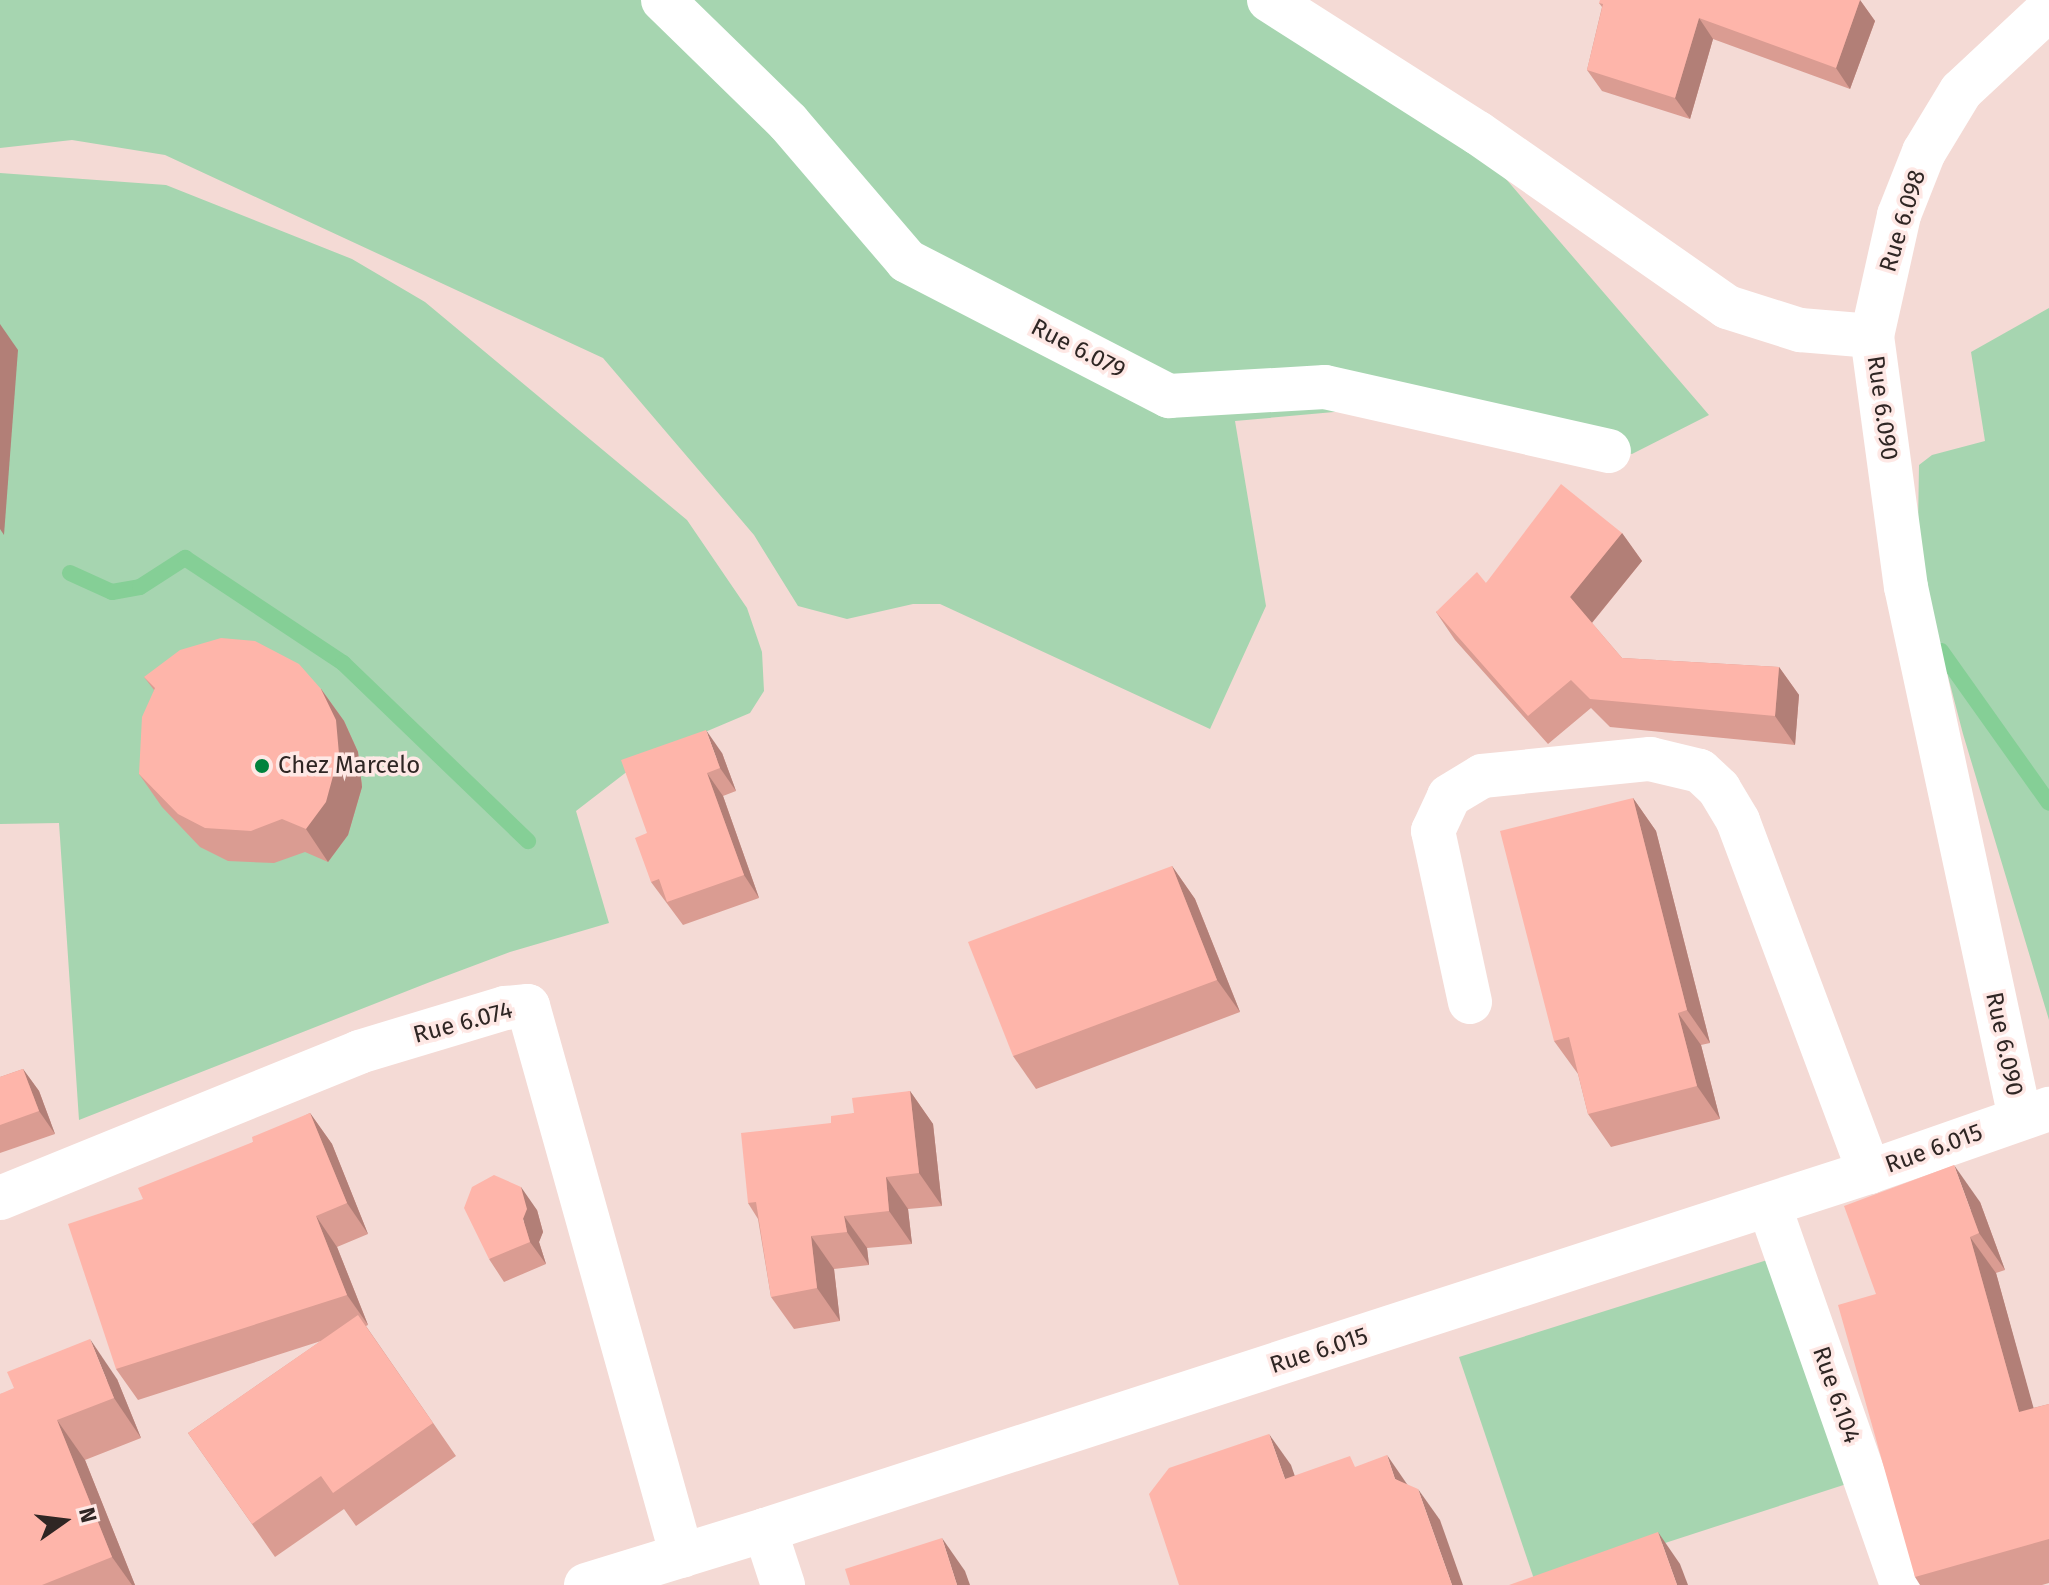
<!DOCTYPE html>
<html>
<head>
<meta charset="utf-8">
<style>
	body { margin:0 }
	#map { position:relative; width:2049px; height:1585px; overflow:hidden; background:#f4dad5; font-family:"Fira Sans",sans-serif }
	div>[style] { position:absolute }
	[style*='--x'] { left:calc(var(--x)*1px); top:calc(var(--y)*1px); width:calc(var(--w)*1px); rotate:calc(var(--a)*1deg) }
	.green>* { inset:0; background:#a6d5b0 }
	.stream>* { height:16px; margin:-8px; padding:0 8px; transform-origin:8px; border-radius:8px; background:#85cf96 }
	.minor>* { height:44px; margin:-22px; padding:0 22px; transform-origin:22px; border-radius:22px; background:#fff }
	.wall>* { inset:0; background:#da9c92 }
	.shaded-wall>* { inset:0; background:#b27f77 }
	.building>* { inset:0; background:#feb5aa }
	.dots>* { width:22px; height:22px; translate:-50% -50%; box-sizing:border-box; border:4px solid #fee8e5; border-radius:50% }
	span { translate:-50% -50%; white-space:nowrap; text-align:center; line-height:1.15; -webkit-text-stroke:7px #fee8e5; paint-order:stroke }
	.street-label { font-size:24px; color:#2f2624 }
	.poi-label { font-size:24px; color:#2f2624 }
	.left { translate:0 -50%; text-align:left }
	.north { position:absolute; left:24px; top:1481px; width:80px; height:80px; -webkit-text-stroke:6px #fee8e5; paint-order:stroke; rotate:76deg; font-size:22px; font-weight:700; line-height:32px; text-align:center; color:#2f2624 }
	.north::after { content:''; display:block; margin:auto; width:28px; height:36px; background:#2f2624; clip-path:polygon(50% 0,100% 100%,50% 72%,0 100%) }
</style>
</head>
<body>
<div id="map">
	<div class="green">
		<i style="clip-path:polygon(0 0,1277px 0,1463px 129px,1709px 415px,1632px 454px,1412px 405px,1235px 421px,1266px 606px,1210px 729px,940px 604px,913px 604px,847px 619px,798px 606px,754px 535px,603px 358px,165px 155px,72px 140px,0 148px)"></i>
		<i style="clip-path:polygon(0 173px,166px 185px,352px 259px,425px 302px,687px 520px,747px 608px,762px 652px,764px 691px,750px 713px,646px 757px,576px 811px,609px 923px,510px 952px,430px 982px,79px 1120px,59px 823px,0 824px)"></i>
		<i style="clip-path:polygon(2049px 308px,2049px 1020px,1963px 734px,1920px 569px,1918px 527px,1919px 465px,1932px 455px,1985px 441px,1971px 352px)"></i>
		<i style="clip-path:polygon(1786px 1254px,1865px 1478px,1536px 1585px,1459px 1357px)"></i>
	</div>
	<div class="stream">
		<i style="--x:70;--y:573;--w:46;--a:24.3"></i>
		<i style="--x:112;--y:592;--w:28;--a:-10"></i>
		<i style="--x:140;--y:587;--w:54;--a:-32.8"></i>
		<i style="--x:185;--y:558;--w:190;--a:33.6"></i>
		<i style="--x:343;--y:663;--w:257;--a:43.9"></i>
		<i style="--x:1941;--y:651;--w:186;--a:54.6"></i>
	</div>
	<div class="minor">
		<i style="--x:663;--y:0;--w:175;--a:44.3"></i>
		<i style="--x:788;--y:122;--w:183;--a:49.4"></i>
		<i style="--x:907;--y:261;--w:295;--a:27.3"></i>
		<i style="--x:1169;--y:396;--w:156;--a:-3.3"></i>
		<i style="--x:1325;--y:387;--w:291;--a:12.7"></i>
		<i style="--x:1269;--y:0;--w:248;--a:32.5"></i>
		<i style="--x:1478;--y:133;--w:304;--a:34.9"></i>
		<i style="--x:1727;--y:307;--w:77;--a:17.5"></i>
		<i style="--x:1800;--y:330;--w:72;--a:4.8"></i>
		<i style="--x:1872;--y:336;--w:253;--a:82.3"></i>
		<i style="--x:1906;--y:587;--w:543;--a:77.88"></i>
		<i style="--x:1872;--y:336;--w:124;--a:-77.4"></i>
		<i style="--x:1899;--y:215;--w:68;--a:-68.4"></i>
		<i style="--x:1924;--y:152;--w:71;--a:-58.8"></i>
		<i style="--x:1961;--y:91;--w:120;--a:-43"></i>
		<i style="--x:1470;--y:1002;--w:175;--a:-102.2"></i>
		<i style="--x:1433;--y:831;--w:38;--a:-65"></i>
		<i style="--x:1449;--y:796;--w:39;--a:-31"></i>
		<i style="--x:1482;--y:776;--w:169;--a:-5.8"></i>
		<i style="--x:1650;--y:759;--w:51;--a:13.5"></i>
		<i style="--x:1700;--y:771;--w:26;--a:43"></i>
		<i style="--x:1719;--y:789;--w:37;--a:59"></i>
		<i style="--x:1738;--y:821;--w:375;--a:69.5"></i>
		<i style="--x:0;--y:1198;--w:388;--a:-22.1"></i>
		<i style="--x:359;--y:1052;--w:152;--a:-16.8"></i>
		<i style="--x:505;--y:1008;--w:23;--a:-5"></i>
		<i style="--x:528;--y:1006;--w:571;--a:74.36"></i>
		<i style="--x:1769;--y:1205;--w:403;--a:70.7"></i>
		<i style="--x:765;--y:1530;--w:58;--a:71.9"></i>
		<i style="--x:586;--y:1585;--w:187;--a:-17.1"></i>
		<i style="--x:765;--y:1530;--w:1161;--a:-17.97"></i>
		<i style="--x:1869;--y:1172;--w:191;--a:-19.3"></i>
	</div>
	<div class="wall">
		<i style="clip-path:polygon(1860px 0,1875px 21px,1850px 89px,1713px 39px,1690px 119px,1602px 91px,1587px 70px,1602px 7px,1599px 3px)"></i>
		<i style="clip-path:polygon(1622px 533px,1642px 561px,1592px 623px,1622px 658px,1779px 667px,1799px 695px,1795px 745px,1610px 727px,1591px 708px,1548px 744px,1455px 640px,1436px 612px,1486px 583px)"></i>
		<i style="clip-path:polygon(144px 677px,321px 689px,344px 721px,358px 752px,362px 787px,348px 835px,328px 862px,305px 852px,274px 863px,228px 861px,200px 847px,162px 807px,139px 774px,154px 690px)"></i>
		<i style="clip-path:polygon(722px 753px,736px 791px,723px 796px,759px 898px,683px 925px,651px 882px,647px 833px)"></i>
		<i style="clip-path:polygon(1633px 798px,1656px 831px,1710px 1043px,1701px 1045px,1720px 1119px,1611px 1147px,1588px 1114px,1578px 1074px,1554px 1041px)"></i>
		<i style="clip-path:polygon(1172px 866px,1195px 899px,1240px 1012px,1036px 1089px,1013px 1056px)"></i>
		<i style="clip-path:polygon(23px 1069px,39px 1091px,55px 1134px,0 1153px,0 1077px)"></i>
		<i style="clip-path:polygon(910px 1091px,933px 1124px,942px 1206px,908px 1209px,912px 1244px,867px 1248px,869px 1265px,834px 1269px,840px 1321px,794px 1329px,771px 1297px,758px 1219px,748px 1203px,831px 1123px,854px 1113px)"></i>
		<i style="clip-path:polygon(310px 1113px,332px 1144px,368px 1234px,337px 1247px,368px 1325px,366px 1326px,456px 1456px,356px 1526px,344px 1509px,275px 1557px,188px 1433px,321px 1341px,138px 1400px,116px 1369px,143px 1199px)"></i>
		<i style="clip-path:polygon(1980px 1202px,2005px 1270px,1996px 1273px,2033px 1408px,2049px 1404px,2049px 1583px,2042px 1585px,1920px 1585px,1915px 1577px,1876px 1294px)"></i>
		<i style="clip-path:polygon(537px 1210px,543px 1232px,539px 1242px,546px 1264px,504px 1282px,489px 1259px)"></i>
		<i style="clip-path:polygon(117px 1379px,141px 1438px,85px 1460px,135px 1585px,0 1585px,0 1394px)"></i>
	</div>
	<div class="shaded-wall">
		<i style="clip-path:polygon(1860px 0,1875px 21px,1850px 89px,1836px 68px)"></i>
		<i style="clip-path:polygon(1699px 18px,1713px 39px,1690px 119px,1675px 98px)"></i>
		<i style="clip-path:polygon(0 324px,18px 350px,4px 535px,0 529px)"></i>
		<i style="clip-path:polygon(1622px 533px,1642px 561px,1590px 625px,1570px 597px)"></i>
		<i style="clip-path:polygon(1779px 667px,1799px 695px,1795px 745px,1775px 716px)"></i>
		<i style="clip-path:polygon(321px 689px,344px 721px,358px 752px,362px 787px,348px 835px,328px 862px,306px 829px)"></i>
		<i style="clip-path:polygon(706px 730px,722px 753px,736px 791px,720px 768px)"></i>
		<i style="clip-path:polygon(707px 773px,723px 796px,759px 898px,744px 875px)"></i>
		<i style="clip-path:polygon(1633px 798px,1656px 831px,1710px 1043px,1687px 1010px)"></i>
		<i style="clip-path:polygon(1172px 866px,1195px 899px,1240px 1012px,1217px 980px)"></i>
		<i style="clip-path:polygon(1678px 1013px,1701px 1045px,1720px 1119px,1697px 1086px)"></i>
		<i style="clip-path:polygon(23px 1069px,39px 1091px,55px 1134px,39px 1111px)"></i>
		<i style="clip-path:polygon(910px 1091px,933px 1124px,942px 1206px,919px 1173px)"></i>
		<i style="clip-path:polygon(310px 1113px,332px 1144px,368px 1234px,347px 1203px)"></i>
		<i style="clip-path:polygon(1954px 1165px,1980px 1202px,2005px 1270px,1979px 1233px)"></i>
		<i style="clip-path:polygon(886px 1177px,908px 1209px,912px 1244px,889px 1211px)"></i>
		<i style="clip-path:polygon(521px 1187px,537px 1210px,543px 1232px,539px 1242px,546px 1264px,530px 1242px,523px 1219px)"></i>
		<i style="clip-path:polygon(316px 1216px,337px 1247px,368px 1325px,347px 1295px)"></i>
		<i style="clip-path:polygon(844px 1216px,867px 1248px,869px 1265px,847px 1232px)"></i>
		<i style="clip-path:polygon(811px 1236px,834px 1269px,840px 1321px,817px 1288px)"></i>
		<i style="clip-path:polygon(1970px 1237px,1996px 1273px,2045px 1449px,2019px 1412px)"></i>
		<i style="clip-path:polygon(90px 1339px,117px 1379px,141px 1438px,114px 1398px)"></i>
		<i style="clip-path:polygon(57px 1420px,85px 1460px,135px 1585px,132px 1585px,112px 1557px)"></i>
		<i style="clip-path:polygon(1269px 1434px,1291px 1465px,1307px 1511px,1285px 1479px)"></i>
		<i style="clip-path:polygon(1387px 1455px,1409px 1487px,1395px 1479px)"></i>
		<i style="clip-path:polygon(1418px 1489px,1440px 1520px,1463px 1585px,1452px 1585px)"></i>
		<i style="clip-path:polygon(1658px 1532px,1680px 1564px,1688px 1585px,1677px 1585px)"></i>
		<i style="clip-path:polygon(942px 1538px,965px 1571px,970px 1585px,957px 1585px)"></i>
	</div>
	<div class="building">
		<i style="clip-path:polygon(1600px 0,1860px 0,1836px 68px,1699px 18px,1675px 98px,1587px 70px,1603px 4px,1599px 3px)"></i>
		<i style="clip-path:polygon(1561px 484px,1622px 533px,1570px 597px,1622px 658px,1779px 667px,1775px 716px,1590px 699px,1571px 680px,1528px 716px,1436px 612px,1477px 572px,1486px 583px)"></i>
		<i style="clip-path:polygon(221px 638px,255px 641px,299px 664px,321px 689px,336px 720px,339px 754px,326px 802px,306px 829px,282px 819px,251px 831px,205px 828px,178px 814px,139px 774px,142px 717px,155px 688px,144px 677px,180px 650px)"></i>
		<i style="clip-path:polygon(706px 730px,720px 768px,707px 773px,744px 875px,667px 902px,659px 879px,651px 882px,635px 838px,647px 833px,621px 760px)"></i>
		<i style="clip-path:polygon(1633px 798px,1687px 1010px,1678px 1013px,1697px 1086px,1588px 1114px,1569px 1037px,1554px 1041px,1500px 831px)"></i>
		<i style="clip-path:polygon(1172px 866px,1217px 980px,1013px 1056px,968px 942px)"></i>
		<i style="clip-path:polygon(23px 1069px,39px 1111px,0 1125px,0 1077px)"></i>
		<i style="clip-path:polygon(910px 1091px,919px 1173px,886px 1177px,889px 1211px,844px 1216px,847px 1232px,811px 1236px,817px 1288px,771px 1297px,756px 1202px,748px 1203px,741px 1133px,831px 1123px,831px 1116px,854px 1113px,852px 1098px)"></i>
		<i style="clip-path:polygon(310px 1113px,347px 1203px,316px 1216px,347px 1295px,116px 1369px,68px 1224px,143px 1199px,138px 1188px,253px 1142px,252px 1137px)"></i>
		<i style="clip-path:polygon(1954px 1165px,1979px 1233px,1970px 1237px,2019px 1412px,2049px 1404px,2049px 1539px,1915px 1577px,1838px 1305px,1876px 1294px,1844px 1206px)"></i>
		<i style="clip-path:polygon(494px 1175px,521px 1187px,527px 1209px,523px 1219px,530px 1242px,489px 1259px,464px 1208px,472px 1187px)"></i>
		<i style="clip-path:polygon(358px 1315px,433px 1423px,333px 1493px,321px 1476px,252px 1524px,188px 1433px)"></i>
		<i style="clip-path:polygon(90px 1339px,114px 1398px,57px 1420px,112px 1557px,42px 1585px,0 1585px,0 1394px,14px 1388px,7px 1372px)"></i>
		<i style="clip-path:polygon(1269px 1434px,1285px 1479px,1350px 1456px,1355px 1467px,1387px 1455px,1395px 1479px,1418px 1489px,1452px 1585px,1179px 1585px,1149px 1494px,1169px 1468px)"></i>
		<i style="clip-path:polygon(1658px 1532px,1677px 1585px,1509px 1585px)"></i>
		<i style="clip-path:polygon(942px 1538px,957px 1585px,850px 1585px,845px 1569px)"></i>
	</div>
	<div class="dots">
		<i style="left:262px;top:766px;background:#00823c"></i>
	</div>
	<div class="street-label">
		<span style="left:1903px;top:221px;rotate:-73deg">Rue 6.098</span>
		<span style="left:1078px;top:349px;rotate:27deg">Rue 6.079</span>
		<span style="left:1882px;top:408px;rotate:82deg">Rue 6.090</span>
		<span style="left:463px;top:1023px;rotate:-15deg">Rue 6.074</span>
		<span style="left:2004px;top:1044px;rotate:78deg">Rue 6.090</span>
		<span style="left:1934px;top:1149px;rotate:-20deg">Rue 6.015</span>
		<span style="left:1319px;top:1351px;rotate:-18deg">Rue 6.015</span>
		<span style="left:1836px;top:1395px;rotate:71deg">Rue 6.104</span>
	</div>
	<div class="poi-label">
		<span class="left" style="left:278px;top:766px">Chez Marcelo</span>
	</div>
	<div class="north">N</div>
</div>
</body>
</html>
